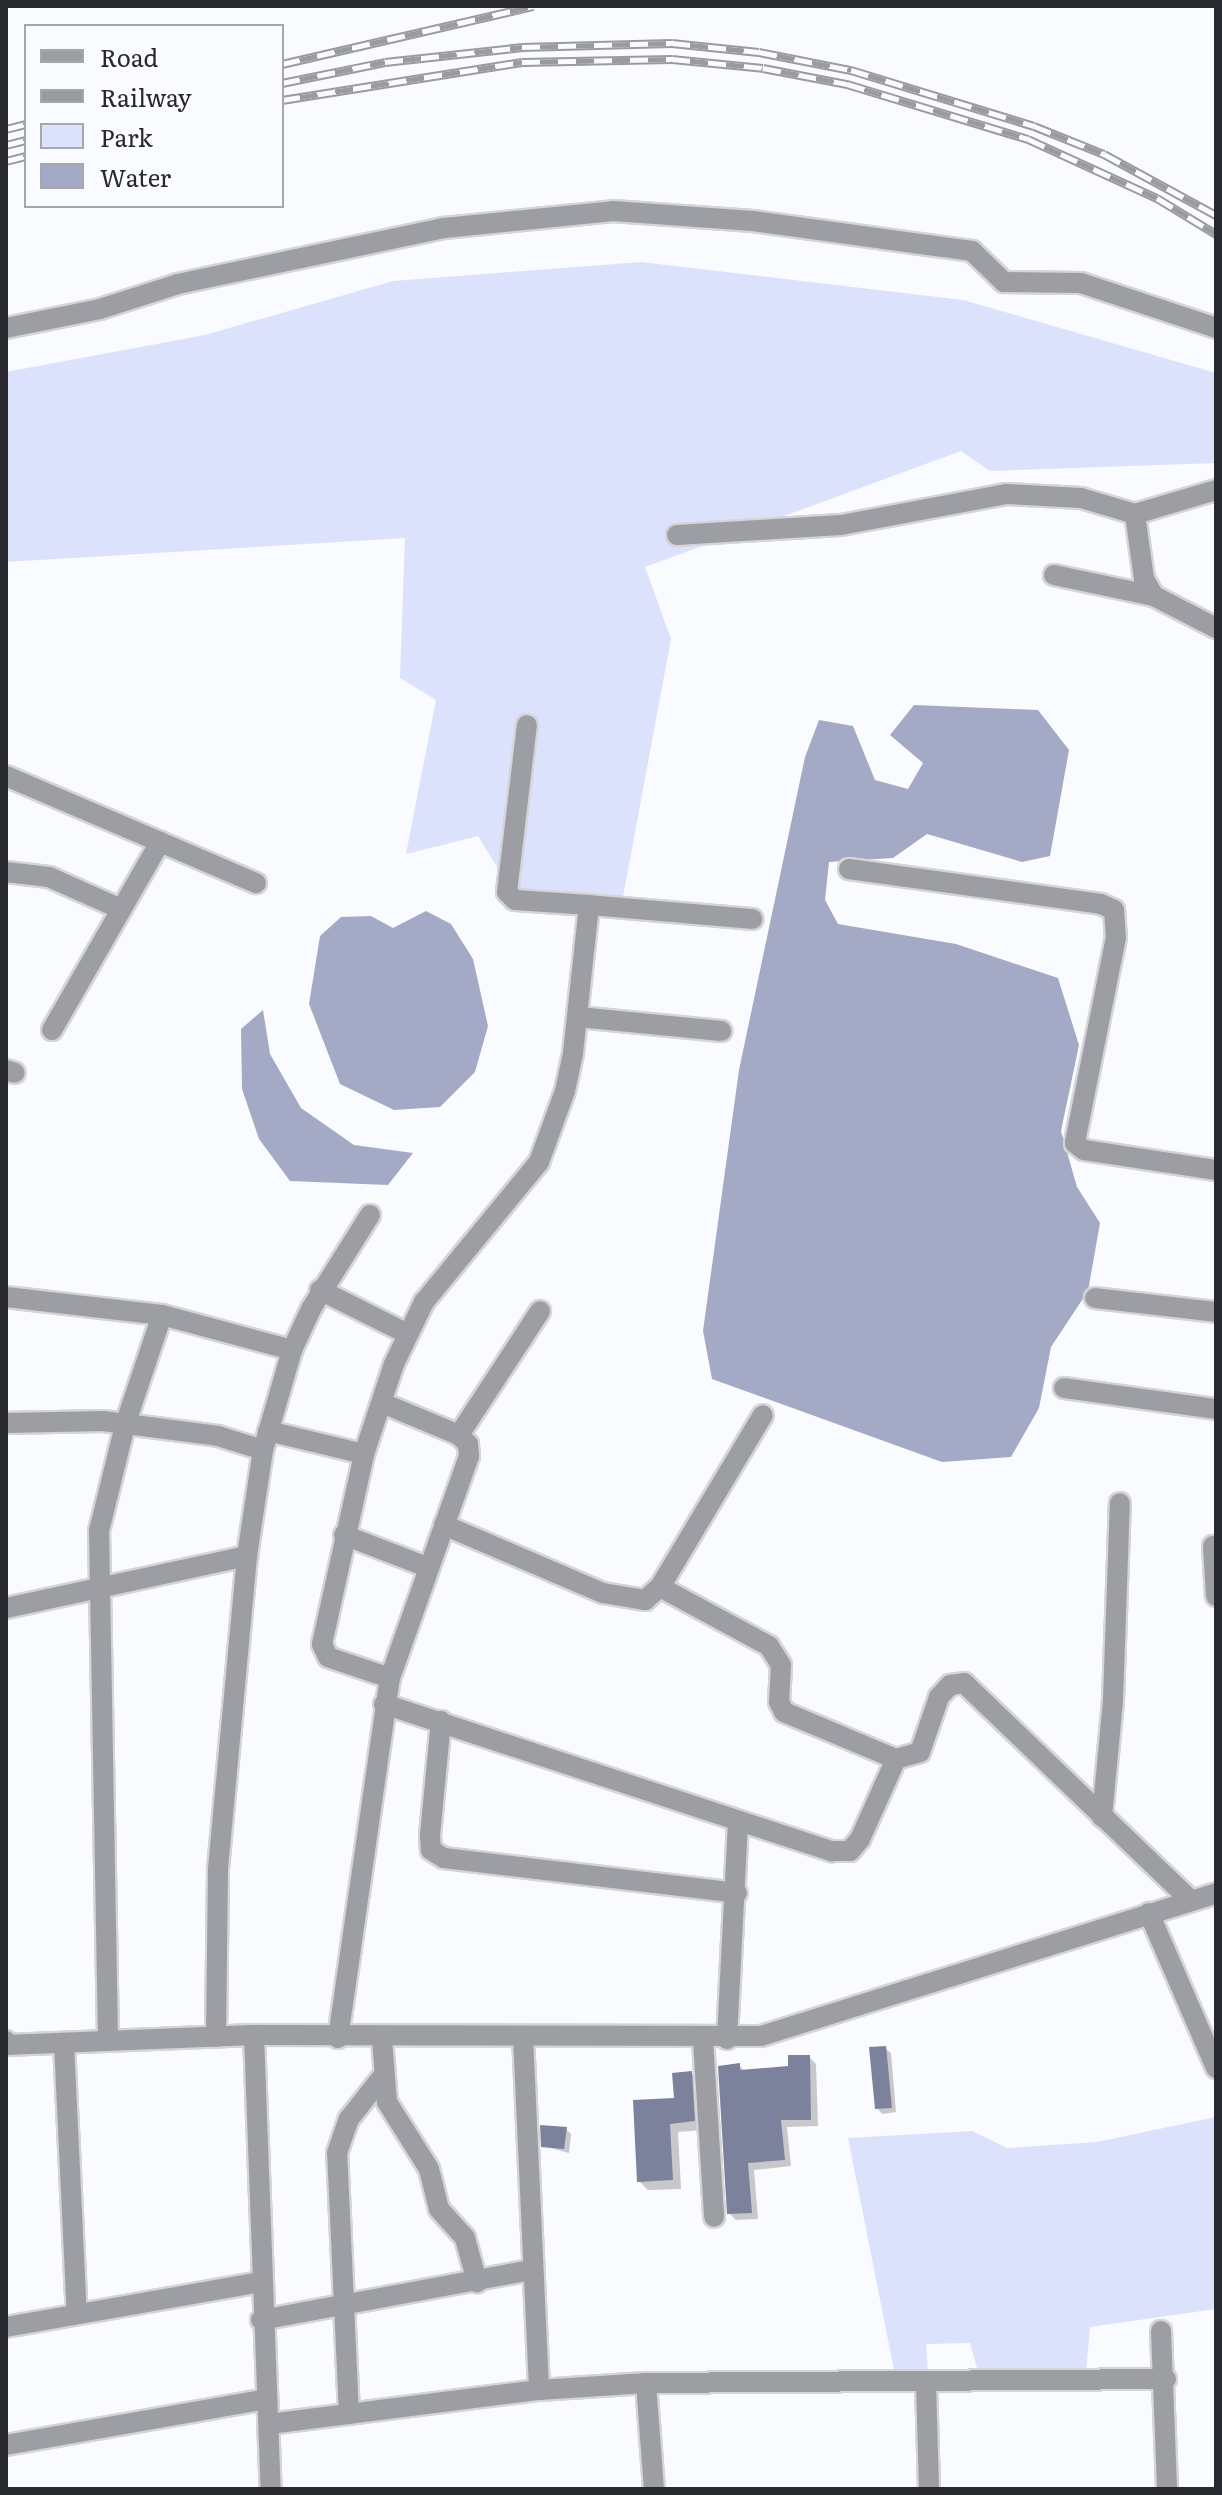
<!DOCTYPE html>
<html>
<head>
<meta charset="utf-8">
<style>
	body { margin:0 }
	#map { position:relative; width:1222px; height:2495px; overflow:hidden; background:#fafbfe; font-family:Literata,serif }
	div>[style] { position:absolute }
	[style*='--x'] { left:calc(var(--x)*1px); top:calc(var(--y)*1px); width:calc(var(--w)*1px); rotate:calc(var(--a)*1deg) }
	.green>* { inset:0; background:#dce2fb }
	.water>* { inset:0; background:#a4aac6 }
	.shadow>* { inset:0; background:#0003 }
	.building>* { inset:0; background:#7c819c }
	.roads { filter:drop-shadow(2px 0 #d4d5d9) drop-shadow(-2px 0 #d4d5d9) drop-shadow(0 2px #d4d5d9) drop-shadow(0 -2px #d4d5d9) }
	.minor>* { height:20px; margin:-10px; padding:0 10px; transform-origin:10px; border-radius:10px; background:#9d9ea3 }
	.rail>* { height:9px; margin-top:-4.5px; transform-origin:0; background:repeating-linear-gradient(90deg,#fafbfe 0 18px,#9a9b9f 0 36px); box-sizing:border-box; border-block:2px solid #9a9b9f }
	span { translate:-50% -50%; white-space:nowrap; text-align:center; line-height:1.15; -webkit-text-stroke:7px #fafbfe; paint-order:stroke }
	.frame { position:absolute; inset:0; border:8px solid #28292e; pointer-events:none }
	.legend { position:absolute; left:24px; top:24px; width:260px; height:184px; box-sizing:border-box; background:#fafbfe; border:2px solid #a6a7ab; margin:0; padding:10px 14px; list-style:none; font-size:24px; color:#28292e }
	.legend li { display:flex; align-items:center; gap:16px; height:40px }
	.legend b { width:40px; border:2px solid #a6a7ab }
</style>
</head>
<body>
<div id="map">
	<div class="green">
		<i style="clip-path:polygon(641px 262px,963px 300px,1216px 373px,1216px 463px,990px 471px,961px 451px,645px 567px,671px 639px,622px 902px,511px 890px,478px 836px,406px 854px,436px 700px,400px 678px,405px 538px,6px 562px,6px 372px,205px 335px,393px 281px)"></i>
		<i style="clip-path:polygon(1216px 2117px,1216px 2309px,1090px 2327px,1086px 2373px,979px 2375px,970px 2343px,926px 2344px,928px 2373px,894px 2370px,848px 2138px,972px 2131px,1007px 2148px,1097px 2142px)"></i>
	</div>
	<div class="water">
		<i style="clip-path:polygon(914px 705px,1038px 710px,1069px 750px,1050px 856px,1022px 862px,927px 834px,893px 858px,829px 862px,825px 900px,838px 924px,956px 944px,1058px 978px,1079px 1045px,1061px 1131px,1077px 1187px,1100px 1223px,1088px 1291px,1051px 1347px,1039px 1408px,1011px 1457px,942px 1462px,712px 1379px,703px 1331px,739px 1070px,805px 757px,819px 720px,853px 726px,875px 780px,908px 789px,923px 763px,890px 735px)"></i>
		<i style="clip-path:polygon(426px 911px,451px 924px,473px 959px,488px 1026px,475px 1072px,440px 1107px,394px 1110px,340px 1084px,309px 1004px,320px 936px,341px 917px,371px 916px,393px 928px)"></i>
		<i style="clip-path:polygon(263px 1010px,270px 1054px,301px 1108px,354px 1145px,413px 1153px,388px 1185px,290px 1181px,259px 1139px,242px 1089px,241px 1029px)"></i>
	</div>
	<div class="shadow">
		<i style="clip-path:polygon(885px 2048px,891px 2053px,896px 2112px,882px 2114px,877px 2108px)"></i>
		<i style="clip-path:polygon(809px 2057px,816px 2064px,818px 2126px,787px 2127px,791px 2166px,754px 2170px,758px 2219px,736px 2220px,729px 2213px,739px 2065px,745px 2072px,790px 2067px)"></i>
		<i style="clip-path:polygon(691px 2073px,700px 2082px,703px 2130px,678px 2132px,681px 2189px,648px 2190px,639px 2181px)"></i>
		<i style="clip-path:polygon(566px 2129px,571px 2134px,569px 2153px,543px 2146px)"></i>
	</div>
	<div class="building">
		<i style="clip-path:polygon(886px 2046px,892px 2108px,875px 2109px,869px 2047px)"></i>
		<i style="clip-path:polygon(788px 2055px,810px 2055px,811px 2120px,781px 2120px,785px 2160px,748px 2163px,752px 2213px,727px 2214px,718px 2066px,740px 2063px,740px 2070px,788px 2066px)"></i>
		<i style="clip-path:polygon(692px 2071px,695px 2121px,670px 2124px,673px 2180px,637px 2182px,633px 2100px,674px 2098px,672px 2073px)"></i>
		<i style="clip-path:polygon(540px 2125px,567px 2127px,564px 2149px,541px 2147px)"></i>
	</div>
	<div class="roads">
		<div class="minor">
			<i style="--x:6;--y:328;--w:96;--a:-11.4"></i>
			<i style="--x:100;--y:309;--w:82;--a:-17.8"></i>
			<i style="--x:178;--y:284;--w:272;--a:-11.9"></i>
			<i style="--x:444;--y:228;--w:170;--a:-5.7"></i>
			<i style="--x:613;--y:211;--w:140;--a:4.1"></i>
			<i style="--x:753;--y:221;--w:221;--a:7.8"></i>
			<i style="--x:972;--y:251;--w:45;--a:44.1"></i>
			<i style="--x:1004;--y:282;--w:77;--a:0.7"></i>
			<i style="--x:1081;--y:283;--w:142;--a:18.4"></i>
			<i style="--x:1216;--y:490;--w:84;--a:163.5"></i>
			<i style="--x:1135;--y:514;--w:66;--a:82.1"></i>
			<i style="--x:1144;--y:579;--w:20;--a:60"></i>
			<i style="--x:1154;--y:596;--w:70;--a:27.3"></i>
			<i style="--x:677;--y:535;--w:164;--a:-3.5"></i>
			<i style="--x:841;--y:525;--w:169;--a:-10.6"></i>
			<i style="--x:1007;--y:494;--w:74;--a:3.1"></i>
			<i style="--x:1081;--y:498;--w:56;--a:16.5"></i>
			<i style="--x:1054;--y:575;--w:102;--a:11.9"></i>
			<i style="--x:6;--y:776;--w:272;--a:23.2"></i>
			<i style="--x:849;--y:869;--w:254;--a:7.9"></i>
			<i style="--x:1101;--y:904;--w:14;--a:25"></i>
			<i style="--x:1114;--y:910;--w:27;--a:86"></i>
			<i style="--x:1116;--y:937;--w:210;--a:101.3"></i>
			<i style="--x:1075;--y:1143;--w:11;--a:38"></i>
			<i style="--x:1084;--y:1150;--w:134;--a:8.6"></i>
			<i style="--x:6;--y:872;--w:43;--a:6.6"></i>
			<i style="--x:49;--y:877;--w:79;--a:24"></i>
			<i style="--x:589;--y:905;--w:164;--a:4.9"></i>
			<i style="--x:578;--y:1017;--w:144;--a:5.6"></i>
			<i style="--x:52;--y:1030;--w:217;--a:-60.1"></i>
			<i style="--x:6;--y:1070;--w:9;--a:18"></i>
			<i style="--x:320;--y:1290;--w:98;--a:26.6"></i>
			<i style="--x:6;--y:1297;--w:157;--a:6.6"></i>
			<i style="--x:162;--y:1315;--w:135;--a:15.1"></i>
			<i style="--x:1095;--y:1298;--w:122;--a:6.6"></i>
			<i style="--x:1064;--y:1388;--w:153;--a:7.9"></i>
			<i style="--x:6;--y:1423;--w:97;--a:-1.2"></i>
			<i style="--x:103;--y:1421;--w:116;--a:7.4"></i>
			<i style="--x:218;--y:1436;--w:47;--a:17.3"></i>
			<i style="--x:263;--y:1450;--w:107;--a:98.6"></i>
			<i style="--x:247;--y:1556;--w:316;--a:95.3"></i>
			<i style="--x:218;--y:1871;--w:166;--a:90.7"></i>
			<i style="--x:268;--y:1431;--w:99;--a:13.5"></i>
			<i style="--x:459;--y:1435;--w:148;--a:-56.8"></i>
			<i style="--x:263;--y:1450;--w:104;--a:-73.8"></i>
			<i style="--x:292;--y:1350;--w:45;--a:-65.1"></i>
			<i style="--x:311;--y:1309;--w:111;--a:-57.9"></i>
			<i style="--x:444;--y:1525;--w:173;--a:23.2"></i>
			<i style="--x:603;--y:1593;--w:43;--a:9.5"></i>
			<i style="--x:645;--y:1600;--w:20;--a:-41"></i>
			<i style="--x:660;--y:1587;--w:200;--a:-59.1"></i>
			<i style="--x:344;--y:1535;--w:89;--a:21.1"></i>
			<i style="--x:1213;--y:1546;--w:50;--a:86.6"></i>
			<i style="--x:660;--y:1587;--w:124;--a:28.4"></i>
			<i style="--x:769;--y:1646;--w:22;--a:58"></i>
			<i style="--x:781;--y:1665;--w:37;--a:93"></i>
			<i style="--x:779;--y:1702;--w:11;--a:63"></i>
			<i style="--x:784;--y:1712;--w:121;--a:22.8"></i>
			<i style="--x:896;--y:1759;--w:25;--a:-16"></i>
			<i style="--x:920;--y:1752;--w:58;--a:-70.9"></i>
			<i style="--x:939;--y:1697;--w:16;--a:-47"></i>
			<i style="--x:950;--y:1685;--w:14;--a:-8"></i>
			<i style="--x:964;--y:1683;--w:315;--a:43.8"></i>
			<i style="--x:6;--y:1608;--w:247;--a:-12.2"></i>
			<i style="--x:390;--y:1678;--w:65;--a:-161.3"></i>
			<i style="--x:328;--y:1657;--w:14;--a:-115"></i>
			<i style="--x:322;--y:1644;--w:195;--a:-77.5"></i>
			<i style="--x:364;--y:1454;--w:95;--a:-71.6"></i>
			<i style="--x:394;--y:1364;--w:69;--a:-64.2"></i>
			<i style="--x:424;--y:1302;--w:181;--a:-50.6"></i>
			<i style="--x:539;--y:1162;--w:76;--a:-69.9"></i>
			<i style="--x:565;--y:1091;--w:39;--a:-78"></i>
			<i style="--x:573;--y:1053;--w:149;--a:-83.8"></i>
			<i style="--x:589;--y:905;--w:74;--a:-176.1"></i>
			<i style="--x:515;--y:900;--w:11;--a:-135"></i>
			<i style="--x:507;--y:892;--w:168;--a:-83.2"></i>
			<i style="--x:384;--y:1704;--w:472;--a:18.2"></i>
			<i style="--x:832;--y:1851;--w:18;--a:0"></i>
			<i style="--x:850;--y:1851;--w:16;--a:-50"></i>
			<i style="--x:860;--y:1839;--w:88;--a:-65.8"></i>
			<i style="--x:441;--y:1721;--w:116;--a:95.5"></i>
			<i style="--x:430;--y:1836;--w:14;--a:86"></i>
			<i style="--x:431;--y:1850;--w:15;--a:32"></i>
			<i style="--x:444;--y:1858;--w:295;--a:6.8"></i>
			<i style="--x:1102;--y:1817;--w:118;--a:-84.6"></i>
			<i style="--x:1113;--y:1700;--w:197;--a:-88"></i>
			<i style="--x:1149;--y:1913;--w:169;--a:66.6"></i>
			<i style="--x:254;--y:2035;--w:454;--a:87.9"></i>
			<i style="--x:523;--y:2036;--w:354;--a:87.4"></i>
			<i style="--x:338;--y:2038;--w:364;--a:-81.8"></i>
			<i style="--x:390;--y:1678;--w:236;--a:-70.4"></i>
			<i style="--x:469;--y:1456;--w:12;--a:-95"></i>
			<i style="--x:468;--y:1444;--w:13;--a:-135"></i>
			<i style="--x:459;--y:1435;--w:83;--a:-157.4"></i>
			<i style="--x:108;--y:2039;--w:508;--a:-91.01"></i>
			<i style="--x:99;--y:1531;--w:109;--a:-76.2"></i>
			<i style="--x:125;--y:1425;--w:116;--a:-71.4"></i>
			<i style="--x:382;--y:2039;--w:63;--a:85.5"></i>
			<i style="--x:387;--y:2102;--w:79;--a:57.9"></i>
			<i style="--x:429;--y:2169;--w:41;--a:76"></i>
			<i style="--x:439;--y:2209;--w:39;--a:48"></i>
			<i style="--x:465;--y:2238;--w:46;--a:74.7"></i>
			<i style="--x:727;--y:2039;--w:218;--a:-87.1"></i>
			<i style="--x:703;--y:2040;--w:177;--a:86.4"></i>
			<i style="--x:6;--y:2041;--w:4;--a:90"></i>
			<i style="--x:6;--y:2045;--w:248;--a:-2.3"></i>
			<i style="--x:254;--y:2035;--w:507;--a:0.11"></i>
			<i style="--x:761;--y:2036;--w:477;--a:-17.4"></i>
			<i style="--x:64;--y:2043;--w:271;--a:87.3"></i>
			<i style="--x:261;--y:2320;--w:274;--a:-10.5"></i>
			<i style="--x:6;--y:2327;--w:258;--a:-10"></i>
			<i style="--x:1161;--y:2331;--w:158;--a:87.8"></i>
			<i style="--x:926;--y:2382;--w:107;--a:88.4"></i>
			<i style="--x:646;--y:2383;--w:106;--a:85.7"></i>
			<i style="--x:349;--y:2414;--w:261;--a:-92.6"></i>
			<i style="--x:337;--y:2153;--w:36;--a:-71"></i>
			<i style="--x:349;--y:2119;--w:55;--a:-51.7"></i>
			<i style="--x:269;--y:2424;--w:272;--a:-7.2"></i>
			<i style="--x:539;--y:2390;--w:107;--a:-3.7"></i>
			<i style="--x:646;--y:2383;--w:520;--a:-0.44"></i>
			<i style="--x:6;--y:2445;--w:265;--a:-10"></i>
		</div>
	</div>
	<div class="rail">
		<i style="--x:282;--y:64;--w:258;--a:-13"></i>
		<i style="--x:282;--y:83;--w:105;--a:-11.5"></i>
		<i style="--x:385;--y:62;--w:138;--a:-6.2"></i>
		<i style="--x:522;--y:47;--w:150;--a:-1.5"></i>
		<i style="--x:672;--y:43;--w:87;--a:5.9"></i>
		<i style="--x:759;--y:52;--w:94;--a:11.1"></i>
		<i style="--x:851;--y:70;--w:191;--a:17"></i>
		<i style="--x:1034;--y:126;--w:75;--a:21.8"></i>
		<i style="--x:1104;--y:154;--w:128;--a:28.6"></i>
		<i style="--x:282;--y:100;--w:243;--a:-9"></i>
		<i style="--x:522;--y:62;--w:150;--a:-1.1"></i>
		<i style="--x:672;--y:59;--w:91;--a:5.6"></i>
		<i style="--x:763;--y:68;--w:86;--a:10.8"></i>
		<i style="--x:847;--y:84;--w:189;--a:16.9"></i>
		<i style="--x:1028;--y:139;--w:142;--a:24.6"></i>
		<i style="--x:1157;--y:198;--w:69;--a:31.4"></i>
		<i style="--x:6;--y:129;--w:21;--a:-14"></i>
		<i style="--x:6;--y:145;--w:21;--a:-14"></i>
		<i style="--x:6;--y:161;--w:21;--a:-14"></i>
	</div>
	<div class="frame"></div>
	<ul class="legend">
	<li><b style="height:10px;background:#9d9ea3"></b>Road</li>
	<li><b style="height:10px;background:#9a9b9f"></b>Railway</li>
	<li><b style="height:22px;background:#dce2fb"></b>Park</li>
	<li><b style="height:22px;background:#a4aac6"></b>Water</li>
	</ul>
</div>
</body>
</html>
